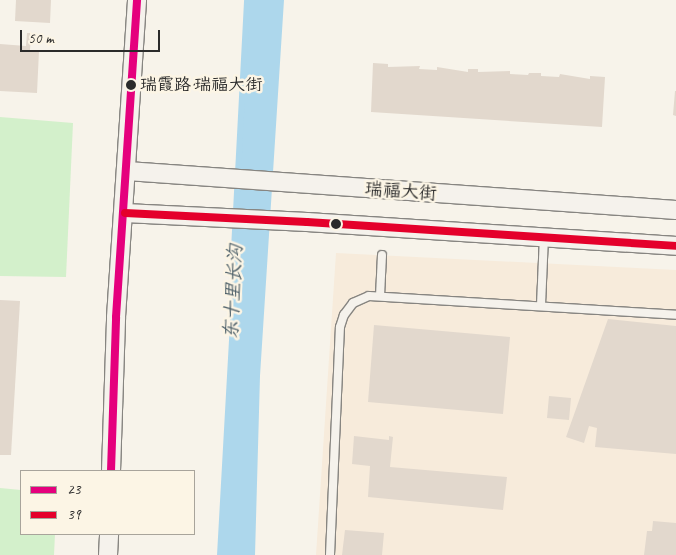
<!DOCTYPE html>
<html>
<head>
<meta charset="utf-8">
<style>
	body { margin:0 }
	#map { position:relative; width:676px; height:555px; overflow:hidden; background:#f7f3ea; font-family:Caveat,"LXGW WenKai TC",sans-serif }
	div>[style] { position:absolute }
	[style*='--x'] { left:calc(var(--x)*1px); top:calc(var(--y)*1px); width:calc(var(--w)*1px); rotate:calc(var(--a)*1deg) }
	.built>* { inset:0; background:#f7ebdb }
	.green>* { inset:0; background:#d3f0cb }
	.water>* { inset:0; background:#add7ec }
	.stream>* { height:5.5px; margin:-2.75px; padding:0 2.75px; transform-origin:2.75px; border-radius:2.75px; background:#add7ec }
	.building>* { inset:0; background:#e2d8cd }
	.roads { filter:drop-shadow(1px 0 #878581) drop-shadow(-1px 0 #878581) drop-shadow(0 1px #878581) drop-shadow(0 -1px #878581) }
	.service>* { height:8px; margin:-4px; padding:0 4px; transform-origin:4px; border-radius:4px; background:#f5f2ec }
	.tertiary>* { height:18px; margin:-9px; padding:0 9px; transform-origin:9px; border-radius:9px; background:#f5f2ec }
	.bus-1>* { height:8px; margin:-4px; padding:0 4px; transform-origin:4px; border-radius:4px; background:#e5007d }
	.bus-2>* { height:8px; margin:-4px; padding:0 4px; transform-origin:4px; border-radius:4px; background:#e4002b }
	.dots>* { width:14px; height:14px; translate:-50% -50%; box-sizing:border-box; border:2px solid #fcf5e5; border-radius:50% }
	span { translate:-50% -50%; white-space:nowrap; text-align:center; line-height:1.15; -webkit-text-stroke:5px #fcf5e5; paint-order:stroke }
	.bus-label { font-size:17px; color:#2b2b2b }
	.left { translate:0 -50%; text-align:left }
	.street-label { font-size:18px; color:#2b2b2b }
	.water-label { font-size:19px; color:#485b65; font-style:italic }
	.legend { position:absolute; left:20px; top:470px; width:175px; height:65px; box-sizing:border-box; background:#fcf5e5; border:1px solid #a8a49b; margin:0; padding:6px 9px; list-style:none; font-size:15px; color:#2b2b2b }
	.legend li { display:flex; align-items:center; gap:10px; height:25px }
	.legend b { width:25px; border:1px solid #a8a49b }
	.scale { position:absolute; left:20px; top:30px; width:140px; height:22px; box-sizing:border-box; border:2px solid #2b2b2b; border-top:0; padding-left:6px; font-size:15px; line-height:18px; white-space:nowrap; color:#2b2b2b; -webkit-text-stroke:4px #fcf5e5; paint-order:stroke }
</style>
</head>
<body>
<div id="map">
	<div class="built">
		<i style="clip-path:polygon(336px 253px,676px 270px,676px 555px,316px 555px)"></i>
	</div>
	<div class="green">
		<i style="clip-path:polygon(0 117px,73px 123px,66px 277px,0 276px)"></i>
		<i style="clip-path:polygon(0 488px,21px 490px,21px 534px,55px 534px,54px 555px,0 555px)"></i>
	</div>
	<div class="water">
		<i style="clip-path:polygon(248px 0,284px 0,260px 376px,255px 555px,217px 555px)"></i>
	</div>
	<div class="stream">
		<i style="--x:234;--y:250;--w:250;--a:-87"></i>
	</div>
	<div class="building">
		<i style="clip-path:polygon(16px 0,51px 0,50px 23px,15px 21px)"></i>
		<i style="clip-path:polygon(27px 33px,31px 33px,30px 50px,39px 51px,37px 93px,0 91px,0 44px,26px 46px)"></i>
		<i style="clip-path:polygon(373px 63px,388px 64px,388px 67px,420px 66px,419px 69px,437px 70px,437px 67px,468px 72px,468px 69px,478px 69px,478px 72px,510px 71px,510px 74px,528px 75px,529px 73px,541px 73px,541px 76px,559px 77px,560px 74px,590px 79px,590px 76px,605px 77px,602px 127px,371px 112px)"></i>
		<i style="clip-path:polygon(675px 91px,676px 91px,676px 116px,673px 115px)"></i>
		<i style="clip-path:polygon(0 300px,20px 301px,11px 455px,0 455px)"></i>
		<i style="clip-path:polygon(608px 319px,676px 326px,676px 454px,595px 447px,597px 428px,589px 426px,584px 443px,566px 437px)"></i>
		<i style="clip-path:polygon(374px 325px,510px 337px,503px 414px,368px 402px)"></i>
		<i style="clip-path:polygon(549px 396px,571px 398px,569px 420px,547px 418px)"></i>
		<i style="clip-path:polygon(354px 436px,389px 440px,389px 436px,393px 437px,390px 467px,507px 477px,503px 510px,368px 497px,370px 466px,352px 464px)"></i>
		<i style="clip-path:polygon(653px 521px,676px 523px,676px 555px,644px 555px,647px 531px,652px 531px)"></i>
		<i style="clip-path:polygon(345px 530px,384px 533px,382px 555px,342px 555px)"></i>
	</div>
	<div class="roads">
		<div class="service">
			<i style="--x:380;--y:296;--w:41;--a:-87.2"></i>
			<i style="--x:541;--y:305;--w:68;--a:-87.5"></i>
			<i style="--x:330;--y:555;--w:228;--a:-87.5"></i>
			<i style="--x:340;--y:327;--w:13;--a:-72"></i>
			<i style="--x:344;--y:315;--w:15;--a:-53"></i>
			<i style="--x:353;--y:303;--w:17;--a:-24"></i>
			<i style="--x:369;--y:296;--w:308;--a:3.5"></i>
		</div>
		<div class="tertiary">
			<i style="--x:127;--y:171;--w:550;--a:4.06"></i>
			<i style="--x:125;--y:213;--w:182;--a:2.8"></i>
			<i style="--x:307;--y:222;--w:370;--a:3.7"></i>
			<i style="--x:111;--y:471;--w:154;--a:-88.1"></i>
			<i style="--x:116;--y:317;--w:318;--a:-86.2"></i>
			<i style="--x:108;--y:555;--w:21;--a:-87"></i>
		</div>
	</div>
	<div class="bus-1">
		<i style="--x:111;--y:471;--w:154;--a:-88.1"></i>
		<i style="--x:116;--y:317;--w:318;--a:-86.2"></i>
	</div>
	<div class="bus-2">
		<i style="--x:125;--y:213;--w:182;--a:2.8"></i>
		<i style="--x:307;--y:222;--w:370;--a:3.7"></i>
	</div>
	<div class="dots">
		<i style="left:131px;top:85px;background:#2b2b2b"></i>
		<i style="left:336px;top:224px;background:#2b2b2b"></i>
	</div>
	<div class="bus-label">
		<span class="left" style="left:140px;top:85px">瑞霞路·瑞福大街</span>
	</div>
	<div class="street-label">
		<span style="left:401px;top:191px;rotate:4deg">瑞福大街</span>
	</div>
	<div class="water-label">
		<span style="left:234px;top:292px;rotate:-87deg">东十里长沟</span>
	</div>
	<ul class="legend">
	<li><b style="height:6px;background:#e5007d"></b>23</li>
	<li><b style="height:6px;background:#e4002b"></b>39</li>
	</ul>
	<div class="scale">50 m</div>
</div>
</body>
</html>
